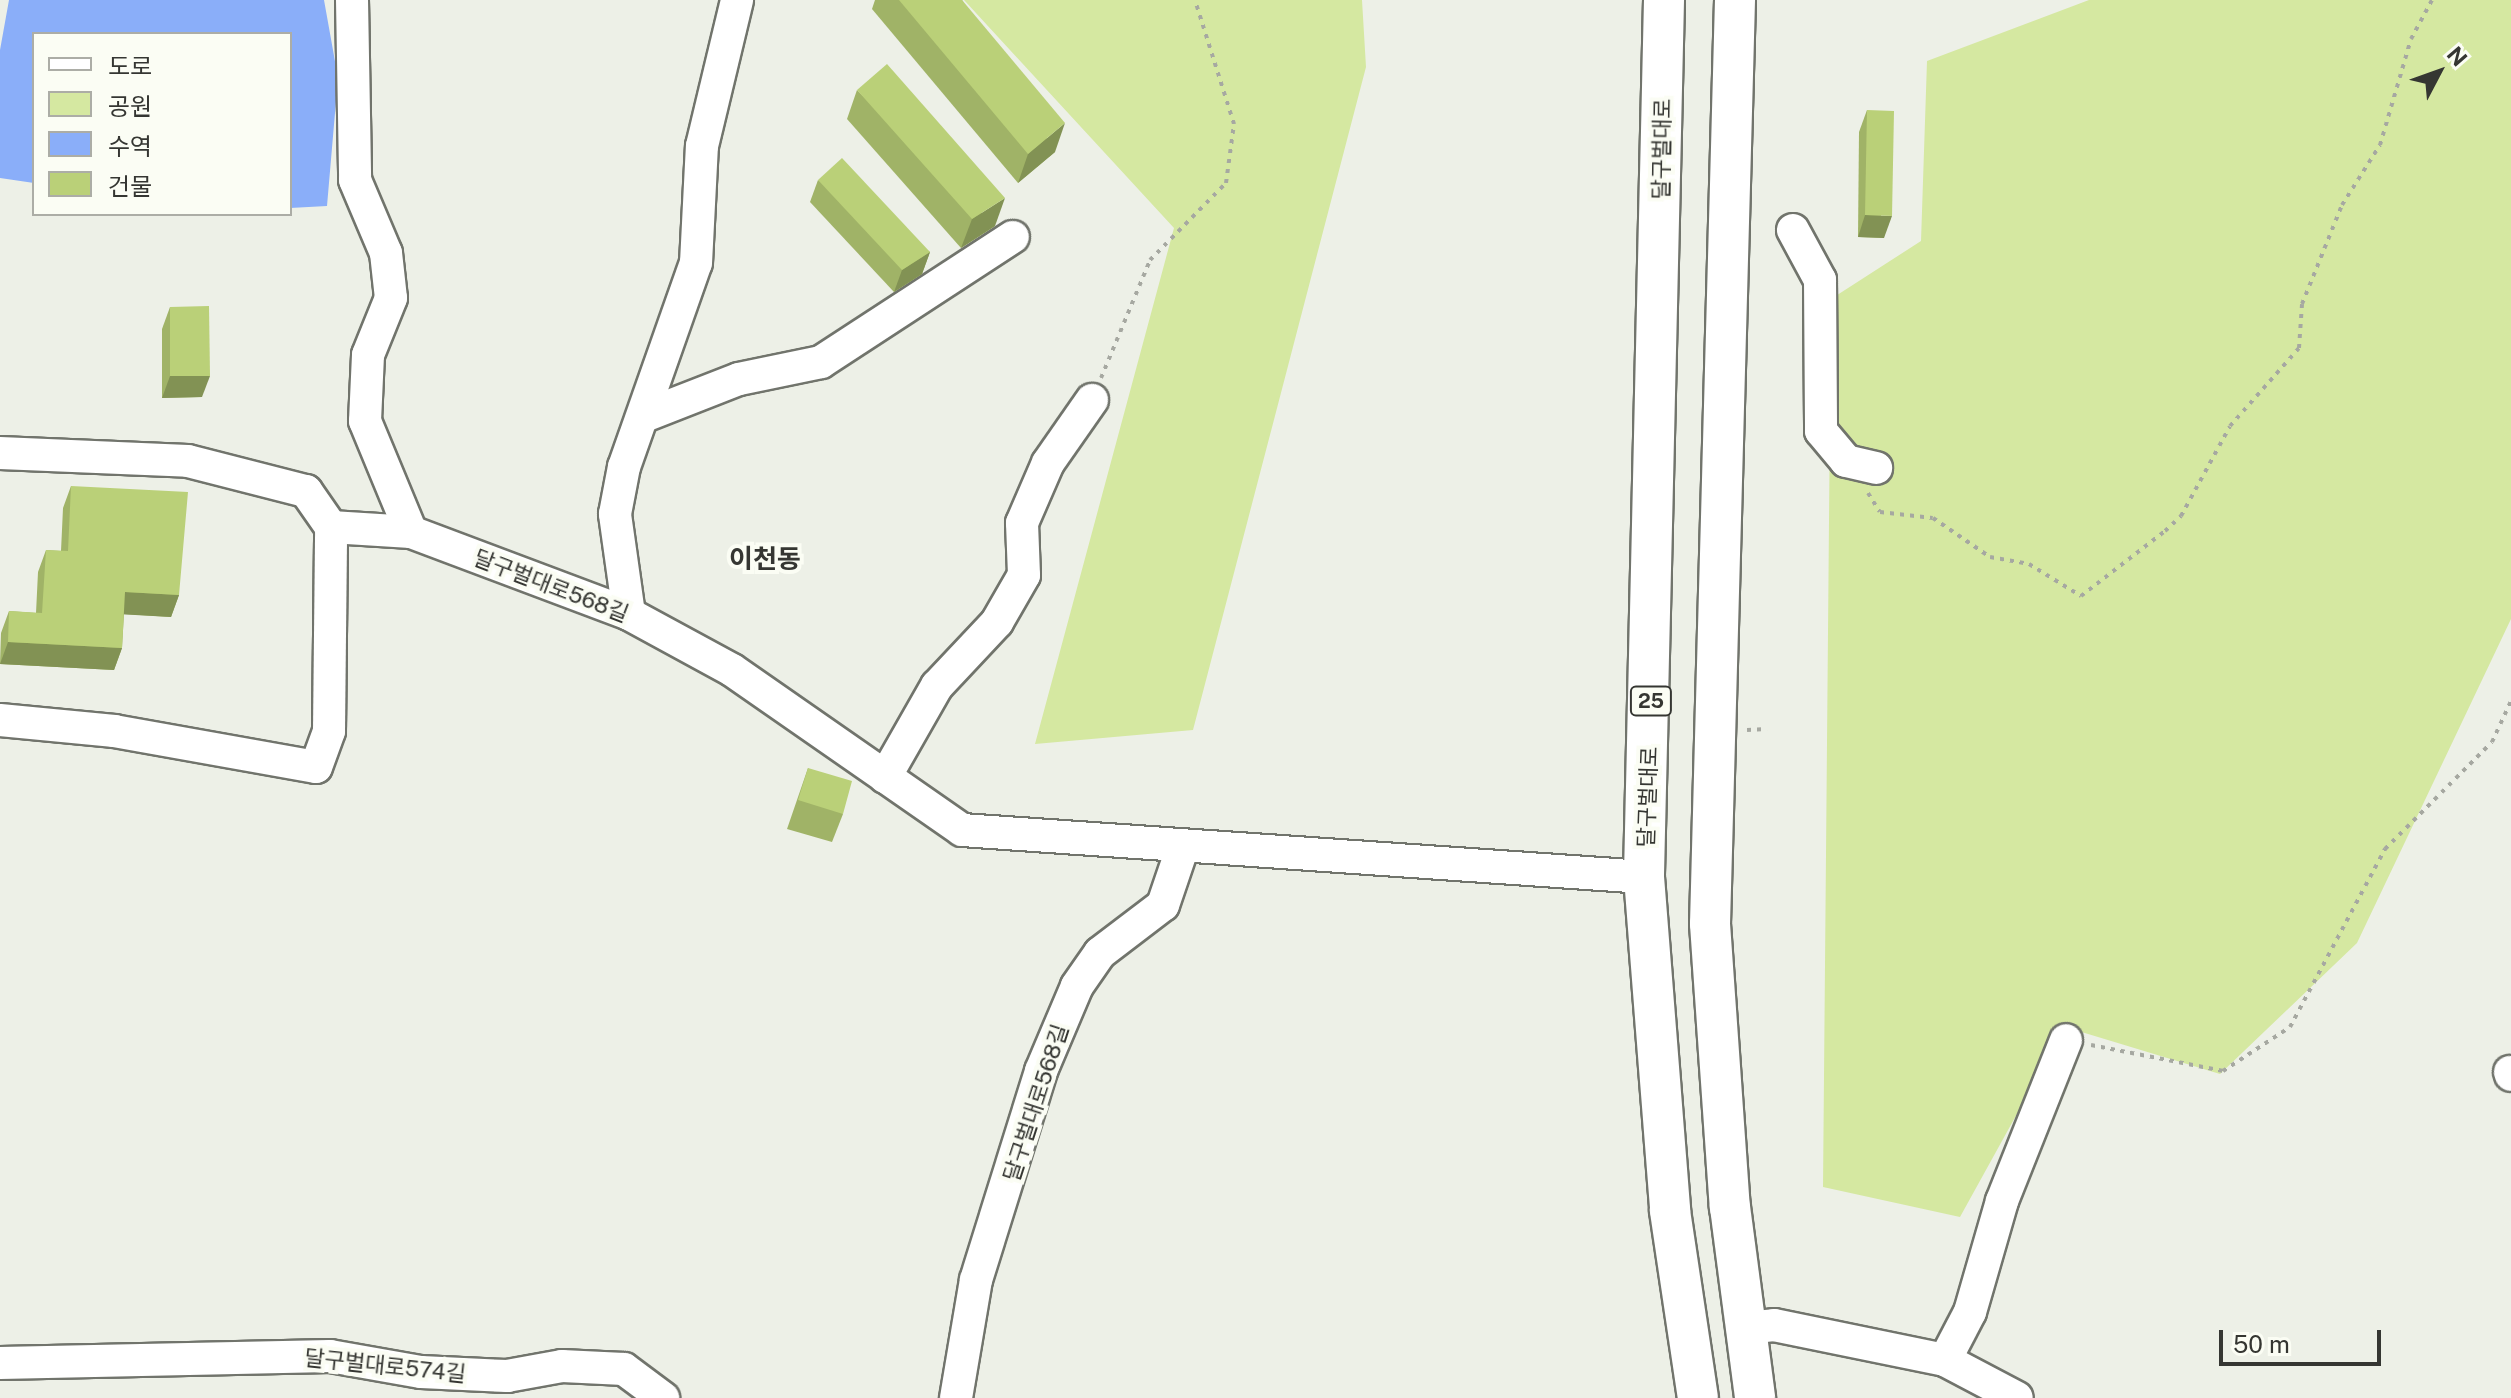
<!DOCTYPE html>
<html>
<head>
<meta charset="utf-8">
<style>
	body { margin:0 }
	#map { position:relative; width:2511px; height:1398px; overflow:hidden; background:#edf0e7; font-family:"Public Sans","Noto Sans KR",sans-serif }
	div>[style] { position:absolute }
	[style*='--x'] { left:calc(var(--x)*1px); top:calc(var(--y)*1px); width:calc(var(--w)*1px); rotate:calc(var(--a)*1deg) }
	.green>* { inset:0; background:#d5e8a1 }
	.water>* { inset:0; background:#8aaef9 }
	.path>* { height:4px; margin-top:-2px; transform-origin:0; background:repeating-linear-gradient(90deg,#a6a8a1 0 4px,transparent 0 10px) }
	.roads { filter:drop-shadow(2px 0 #71746c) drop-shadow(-2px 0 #71746c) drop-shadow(0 2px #71746c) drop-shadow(0 -2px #71746c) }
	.minor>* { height:32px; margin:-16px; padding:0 16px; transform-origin:16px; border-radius:16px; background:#fff }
	.major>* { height:40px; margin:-20px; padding:0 20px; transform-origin:20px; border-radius:20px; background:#fff }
	.wall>* { inset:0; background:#a0b367 }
	.shaded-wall>* { inset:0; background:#829254 }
	.building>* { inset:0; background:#bad078 }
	span { translate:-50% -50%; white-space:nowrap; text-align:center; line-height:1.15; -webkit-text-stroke:8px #fbfdf4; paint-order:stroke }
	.shield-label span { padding:2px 6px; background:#fbfdf4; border:2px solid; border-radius:6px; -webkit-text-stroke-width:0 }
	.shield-label { font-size:20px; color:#353632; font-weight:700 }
	.street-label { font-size:22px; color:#353632 }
	.quarter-label { font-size:26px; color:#353632; font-weight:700 }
	.legend { position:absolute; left:32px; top:32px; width:260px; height:184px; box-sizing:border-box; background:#fbfdf4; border:2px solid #acada6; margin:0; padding:10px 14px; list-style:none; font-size:24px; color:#353632 }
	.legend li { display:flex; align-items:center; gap:16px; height:40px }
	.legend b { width:40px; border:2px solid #acada6 }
	.north { position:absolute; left:2399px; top:32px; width:80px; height:80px; -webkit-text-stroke:6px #fbfdf4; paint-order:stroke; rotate:49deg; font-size:22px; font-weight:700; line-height:32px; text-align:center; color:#353632 }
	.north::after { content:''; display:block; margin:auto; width:28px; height:36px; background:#353632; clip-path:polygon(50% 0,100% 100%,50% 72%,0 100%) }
	.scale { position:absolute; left:2219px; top:1330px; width:162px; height:36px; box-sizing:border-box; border:4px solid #353632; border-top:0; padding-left:10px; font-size:24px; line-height:28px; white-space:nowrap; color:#353632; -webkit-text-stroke:6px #fbfdf4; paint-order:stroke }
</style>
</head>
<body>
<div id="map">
	<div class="green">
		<i style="clip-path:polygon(964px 0,1362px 0,1366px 67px,1193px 730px,1035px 744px,1174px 228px)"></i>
		<i style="clip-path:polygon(2089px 0,2511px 0,2511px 619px,2357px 943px,2220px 1074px,2065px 1027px,1960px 1217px,1823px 1187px,1831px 299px,1921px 241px,1927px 61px)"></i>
	</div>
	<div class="water">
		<i style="clip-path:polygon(9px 0,324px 0,338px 78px,327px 206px,290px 208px,290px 34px,34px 34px,34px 183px,0 178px,0 50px)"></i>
	</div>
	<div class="path">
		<i style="--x:1101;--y:378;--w:128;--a:-67.4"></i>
		<i style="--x:1150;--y:260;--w:108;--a:-45.4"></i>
		<i style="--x:1226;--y:183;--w:60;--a:-82.3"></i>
		<i style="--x:1234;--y:124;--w:130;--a:-107.5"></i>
		<i style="--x:1868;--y:493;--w:22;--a:58"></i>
		<i style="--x:1880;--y:512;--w:53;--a:6.5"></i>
		<i style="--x:1933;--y:518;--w:69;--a:34.4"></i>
		<i style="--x:1990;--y:557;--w:40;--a:10"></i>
		<i style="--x:2029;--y:564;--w:61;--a:31.6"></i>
		<i style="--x:2081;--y:596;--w:106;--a:-37.7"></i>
		<i style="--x:2165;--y:531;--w:22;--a:-43"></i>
		<i style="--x:2181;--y:516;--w:102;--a:-61.4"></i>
		<i style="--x:2230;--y:426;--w:104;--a:-48.5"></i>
		<i style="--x:2299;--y:348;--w:44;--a:-86.1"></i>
		<i style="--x:2302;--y:304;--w:107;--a:-68"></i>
		<i style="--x:2342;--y:205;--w:71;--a:-57.7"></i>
		<i style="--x:2380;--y:145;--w:110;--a:-73.7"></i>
		<i style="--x:2411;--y:39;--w:44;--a:-61.7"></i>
		<i style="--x:1747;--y:730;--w:20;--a:-3"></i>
		<i style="--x:2091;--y:1045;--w:135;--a:11.1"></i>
		<i style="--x:2223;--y:1071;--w:80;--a:-33.3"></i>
		<i style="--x:2290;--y:1027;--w:202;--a:-61.9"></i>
		<i style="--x:2385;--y:849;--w:151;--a:-45"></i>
		<i style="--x:2492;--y:742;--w:45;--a:-65.1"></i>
	</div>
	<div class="roads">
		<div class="minor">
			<i style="--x:352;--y:0;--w:180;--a:89"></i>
			<i style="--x:355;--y:180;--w:79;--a:67"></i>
			<i style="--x:386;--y:253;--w:45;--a:83.7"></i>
			<i style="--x:391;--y:298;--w:61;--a:112"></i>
			<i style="--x:368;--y:355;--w:66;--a:92.6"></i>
			<i style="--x:365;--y:421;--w:120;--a:67.5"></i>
			<i style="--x:1793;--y:230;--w:57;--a:61.6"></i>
			<i style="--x:1820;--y:280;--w:151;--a:89.6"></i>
			<i style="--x:1821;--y:431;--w:39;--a:50"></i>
			<i style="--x:1846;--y:461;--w:31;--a:13"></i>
			<i style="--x:644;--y:416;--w:102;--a:-21.3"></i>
			<i style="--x:739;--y:379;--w:84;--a:-11.7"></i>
			<i style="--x:821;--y:362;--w:229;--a:-33.1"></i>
			<i style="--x:0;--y:453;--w:188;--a:2.4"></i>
			<i style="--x:188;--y:461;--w:122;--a:14.3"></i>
			<i style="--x:306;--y:491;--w:44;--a:55.2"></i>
			<i style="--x:331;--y:527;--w:80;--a:3.6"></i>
			<i style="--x:411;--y:532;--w:233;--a:20.6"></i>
			<i style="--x:629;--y:614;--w:117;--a:28.5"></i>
			<i style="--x:732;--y:670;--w:280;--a:34.8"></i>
			<i style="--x:962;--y:830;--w:684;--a:3.94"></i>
			<i style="--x:629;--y:614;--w:101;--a:-98"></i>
			<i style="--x:615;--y:514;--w:48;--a:-79.2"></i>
			<i style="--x:624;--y:467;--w:216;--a:-70.6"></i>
			<i style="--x:696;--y:263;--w:117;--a:-87.1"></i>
			<i style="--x:702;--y:146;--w:150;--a:-76.5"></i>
			<i style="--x:0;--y:720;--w:115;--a:5.5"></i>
			<i style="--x:114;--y:731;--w:205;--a:10.1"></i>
			<i style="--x:316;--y:767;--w:38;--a:-70"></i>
			<i style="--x:329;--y:731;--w:204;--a:-89.4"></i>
			<i style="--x:885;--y:777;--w:105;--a:-60.3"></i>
			<i style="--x:937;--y:686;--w:88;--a:-46.8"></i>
			<i style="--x:997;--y:622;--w:54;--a:-60.1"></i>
			<i style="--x:1024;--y:575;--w:52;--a:-92.2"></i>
			<i style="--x:1022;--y:523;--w:65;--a:-66.6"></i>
			<i style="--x:1048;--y:463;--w:77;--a:-55.1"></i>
			<i style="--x:2510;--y:1072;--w:3;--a:72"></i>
			<i style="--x:1746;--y:1328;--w:28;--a:-6"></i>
			<i style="--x:1774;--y:1325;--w:175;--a:11.6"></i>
			<i style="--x:1945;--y:1360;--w:54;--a:-62.5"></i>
			<i style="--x:1970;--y:1312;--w:116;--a:-73.9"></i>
			<i style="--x:2002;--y:1201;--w:173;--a:-68.3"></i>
			<i style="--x:1945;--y:1360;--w:81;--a:27.8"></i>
			<i style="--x:0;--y:1363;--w:330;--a:-1.2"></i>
			<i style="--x:330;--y:1356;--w:92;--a:10"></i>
			<i style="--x:421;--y:1372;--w:86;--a:2.7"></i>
			<i style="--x:507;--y:1376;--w:56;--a:-10.3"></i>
			<i style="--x:562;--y:1366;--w:62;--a:2.8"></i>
			<i style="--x:624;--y:1369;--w:49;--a:36.6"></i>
			<i style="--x:956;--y:1398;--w:120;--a:-80.4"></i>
			<i style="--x:976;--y:1280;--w:219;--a:-72.7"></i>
			<i style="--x:1041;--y:1071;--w:92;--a:-67"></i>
			<i style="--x:1077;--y:986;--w:40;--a:-55.1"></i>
			<i style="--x:1100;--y:953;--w:79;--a:-37.3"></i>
			<i style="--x:1163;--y:905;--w:62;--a:-71.3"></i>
		</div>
		<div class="major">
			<i style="--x:1664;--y:0;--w:877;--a:91.31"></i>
			<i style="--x:1644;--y:877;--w:335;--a:85.5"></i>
			<i style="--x:1670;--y:1211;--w:189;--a:81.5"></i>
			<i style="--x:1735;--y:0;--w:924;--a:91.55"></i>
			<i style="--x:1710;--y:924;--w:284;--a:86"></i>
			<i style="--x:1730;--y:1207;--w:193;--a:82.5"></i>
		</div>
	</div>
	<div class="wall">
		<i style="clip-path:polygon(875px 0,962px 0,1055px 152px,1018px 183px,872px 9px)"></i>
		<i style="clip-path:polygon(857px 90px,995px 226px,961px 248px,847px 119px)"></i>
		<i style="clip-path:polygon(1867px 110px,1884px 238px,1858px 237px,1859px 132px)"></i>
		<i style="clip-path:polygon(818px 180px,930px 252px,922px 274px,894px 292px,810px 202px)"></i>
		<i style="clip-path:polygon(170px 307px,202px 397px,162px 398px,162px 329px)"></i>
		<i style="clip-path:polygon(71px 486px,179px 595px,171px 617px,124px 614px,122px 648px,114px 670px,0 664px,1px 633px,9px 611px,36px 613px,38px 572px,46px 550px,61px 551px,63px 508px)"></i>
		<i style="clip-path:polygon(808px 768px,843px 814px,832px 842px,787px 829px)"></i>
	</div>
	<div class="shaded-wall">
		<i style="clip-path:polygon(1065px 123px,1055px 152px,1018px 183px,1028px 154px)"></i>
		<i style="clip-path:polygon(1005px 198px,995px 226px,961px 248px,972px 219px)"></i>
		<i style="clip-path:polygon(1865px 215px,1892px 216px,1884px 238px,1858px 237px)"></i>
		<i style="clip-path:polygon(930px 252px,922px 274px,894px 292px,902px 270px)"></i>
		<i style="clip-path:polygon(170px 376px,210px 376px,202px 397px,162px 398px)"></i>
		<i style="clip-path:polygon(125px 592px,179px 595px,171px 617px,117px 614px)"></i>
		<i style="clip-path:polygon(8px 642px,122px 648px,114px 670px,0 664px)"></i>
	</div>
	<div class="building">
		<i style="clip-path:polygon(899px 0,962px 0,1065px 123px,1028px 154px)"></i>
		<i style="clip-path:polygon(887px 64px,1005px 198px,972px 219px,857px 90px)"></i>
		<i style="clip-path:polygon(1867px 110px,1894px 111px,1892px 216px,1865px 215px)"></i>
		<i style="clip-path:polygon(842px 158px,930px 252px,902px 270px,818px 180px)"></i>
		<i style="clip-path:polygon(209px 306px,210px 376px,170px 376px,170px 307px)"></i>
		<i style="clip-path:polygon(71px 486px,188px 492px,179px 595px,125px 592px,122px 648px,8px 642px,9px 611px,42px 613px,46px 550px,68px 551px)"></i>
		<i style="clip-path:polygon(808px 768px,852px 781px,843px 814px,798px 800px)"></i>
	</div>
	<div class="shield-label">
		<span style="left:1651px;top:701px">25</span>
	</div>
	<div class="street-label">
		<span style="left:1662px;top:149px;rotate:-89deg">달구벌대로</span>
		<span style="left:551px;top:586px;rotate:21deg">달구벌대로568길</span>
		<span style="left:1648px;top:797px;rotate:-88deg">달구벌대로</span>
		<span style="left:1036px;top:1103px;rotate:-72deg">달구벌대로568길</span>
		<span style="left:385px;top:1366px;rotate:6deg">달구벌대로574길</span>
	</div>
	<div class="quarter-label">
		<span style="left:765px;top:559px">이천동</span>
	</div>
	<ul class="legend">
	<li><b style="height:10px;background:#fff"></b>도로</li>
	<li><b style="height:22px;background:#d5e8a1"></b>공원</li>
	<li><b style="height:22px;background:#8aaef9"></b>수역</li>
	<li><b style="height:22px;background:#bad078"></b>건물</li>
	</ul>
	<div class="north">N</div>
	<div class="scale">50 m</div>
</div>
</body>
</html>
